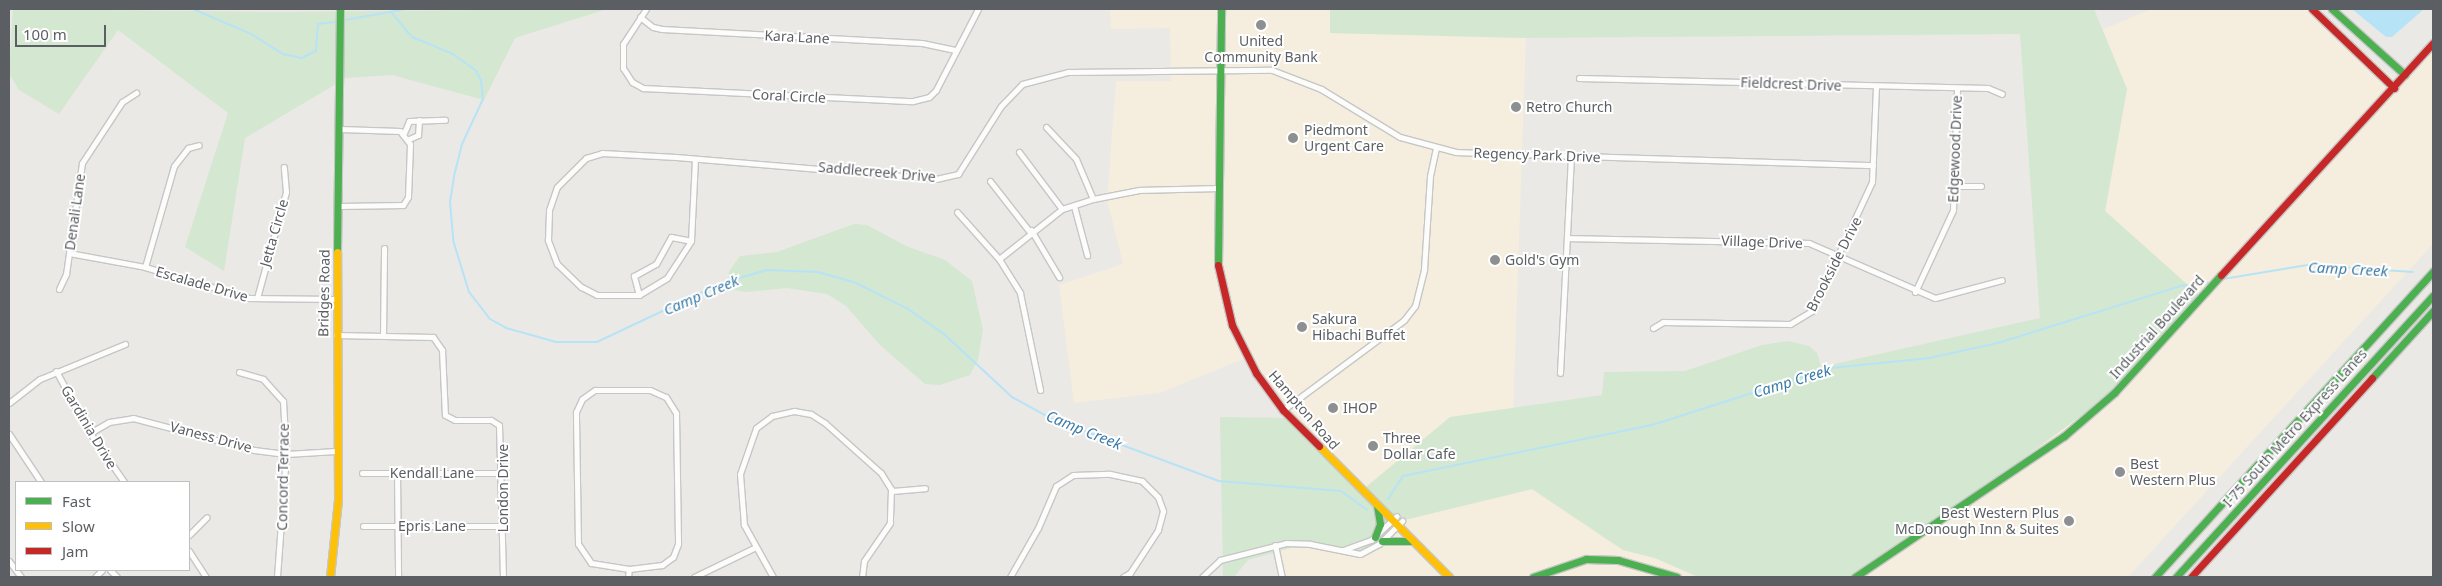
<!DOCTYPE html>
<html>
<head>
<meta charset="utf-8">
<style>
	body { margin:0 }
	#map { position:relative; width:2442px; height:586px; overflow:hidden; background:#ebe9e5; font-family:"Noto Sans",sans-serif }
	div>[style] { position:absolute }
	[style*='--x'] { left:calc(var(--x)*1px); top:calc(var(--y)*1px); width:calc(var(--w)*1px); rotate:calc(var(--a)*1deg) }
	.commercial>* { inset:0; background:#f5eddd }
	.green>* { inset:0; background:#d4e7d0 }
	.water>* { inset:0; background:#b7e3f7 }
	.stream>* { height:2px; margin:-1px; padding:0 1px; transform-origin:1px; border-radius:1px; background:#b7e3f7 }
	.roads { filter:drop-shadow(1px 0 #c6c6c6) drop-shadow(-1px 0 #c6c6c6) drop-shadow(0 1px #c6c6c6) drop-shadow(0 -1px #c6c6c6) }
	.street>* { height:5px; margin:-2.5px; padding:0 2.5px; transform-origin:2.5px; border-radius:2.5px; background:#fcfcfb }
	.fast>* { height:7px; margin:-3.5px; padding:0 3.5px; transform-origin:3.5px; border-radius:3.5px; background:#4caf50 }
	.slow>* { height:7px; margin:-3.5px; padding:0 3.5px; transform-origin:3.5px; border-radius:3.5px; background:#ffc107 }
	.jam>* { height:7px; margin:-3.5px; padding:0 3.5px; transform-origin:3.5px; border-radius:3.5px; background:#c62828 }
	.dots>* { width:14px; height:14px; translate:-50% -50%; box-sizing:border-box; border:2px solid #fff; border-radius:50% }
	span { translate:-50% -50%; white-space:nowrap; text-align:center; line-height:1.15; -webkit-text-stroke:4px #fff; paint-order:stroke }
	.street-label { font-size:14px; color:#5b5f63 }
	.poi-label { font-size:14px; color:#5b5f63 }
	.left { translate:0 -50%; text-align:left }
	.right { translate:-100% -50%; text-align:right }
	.water-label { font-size:15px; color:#3b7ca8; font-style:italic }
	.frame { position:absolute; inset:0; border:10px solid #5b5f63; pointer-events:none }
	.legend { position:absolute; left:15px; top:481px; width:175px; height:90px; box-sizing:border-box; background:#fff; border:1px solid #bdbfc1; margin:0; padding:6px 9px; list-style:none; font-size:15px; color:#5b5f63 }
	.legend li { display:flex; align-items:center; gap:10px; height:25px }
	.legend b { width:25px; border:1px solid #bdbfc1 }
	.scale { position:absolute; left:15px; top:25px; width:91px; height:22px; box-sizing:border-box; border:2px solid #5b5f63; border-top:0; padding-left:6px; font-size:15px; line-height:18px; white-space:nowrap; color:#5b5f63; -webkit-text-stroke:4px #fff; paint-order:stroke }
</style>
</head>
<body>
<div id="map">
	<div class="commercial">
		<i style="clip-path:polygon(1110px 9px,1330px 9px,1330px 33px,1526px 38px,1513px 417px,1366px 487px,1296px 418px,1248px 357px,1160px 393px,1074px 403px,1059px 285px,1123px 264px,1107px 200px,1116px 81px,1171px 81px,1170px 28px,1111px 29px)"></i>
		<i style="clip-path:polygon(2151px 9px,2316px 9px,2399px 83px,2433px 49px,2433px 244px,2128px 577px,1849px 577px,1884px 561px,2199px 295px,2105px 211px,2127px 89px,2102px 30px)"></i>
		<i style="clip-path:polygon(1533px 489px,1623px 550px,1655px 558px,1698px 577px,1283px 577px,1278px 551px)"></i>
	</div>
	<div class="green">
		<i style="clip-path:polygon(13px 9px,273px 12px,607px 9px,515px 38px,484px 100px,392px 75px,346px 78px,245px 138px,224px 271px,185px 247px,228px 113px,118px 30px,59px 114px,19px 90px,9px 73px)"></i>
		<i style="clip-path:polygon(1330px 9px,2094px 9px,2127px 89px,2105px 211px,2199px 295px,2112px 393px,1884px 561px,1849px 577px,1698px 577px,1655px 558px,1623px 550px,1532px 489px,1400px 521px,1361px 556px,1301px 545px,1248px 560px,1234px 577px,1223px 577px,1220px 417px,1296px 418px,1366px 487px,1450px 417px,1602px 395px,1604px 372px,1685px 371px,1762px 345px,1788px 341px,1809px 346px,1817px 353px,1821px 367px,2040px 318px,2020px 34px,1526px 38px,1330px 33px)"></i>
		<i style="clip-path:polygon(854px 224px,867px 225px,906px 246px,945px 260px,972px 281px,983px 330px,978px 360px,970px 375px,940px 385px,925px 384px,881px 346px,846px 306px,827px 294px,787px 288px,745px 292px,735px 290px,728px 283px,729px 271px,740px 256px,777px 252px)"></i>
	</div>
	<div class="water">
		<i style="clip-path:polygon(2352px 9px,2424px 9px,2392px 37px,2386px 37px)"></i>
	</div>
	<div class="stream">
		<i style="--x:193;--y:9;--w:63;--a:23.3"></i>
		<i style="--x:251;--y:34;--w:38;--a:32"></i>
		<i style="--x:283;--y:54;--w:19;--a:12"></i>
		<i style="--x:302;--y:58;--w:16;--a:-27"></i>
		<i style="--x:316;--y:51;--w:27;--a:-86"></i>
		<i style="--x:318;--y:24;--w:16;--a:-7"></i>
		<i style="--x:391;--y:12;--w:33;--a:50"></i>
		<i style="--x:412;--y:37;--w:44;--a:22.5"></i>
		<i style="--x:453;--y:54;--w:29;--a:36"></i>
		<i style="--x:476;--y:71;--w:10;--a:61"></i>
		<i style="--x:481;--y:80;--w:19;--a:84"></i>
		<i style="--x:483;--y:99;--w:50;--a:115"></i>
		<i style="--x:462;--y:144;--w:34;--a:104"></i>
		<i style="--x:454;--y:177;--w:25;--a:99"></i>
		<i style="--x:450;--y:202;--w:38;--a:85"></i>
		<i style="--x:453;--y:240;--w:54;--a:72.9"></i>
		<i style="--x:469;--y:292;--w:34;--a:52"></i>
		<i style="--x:490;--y:319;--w:18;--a:29"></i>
		<i style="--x:506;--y:328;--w:52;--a:15.6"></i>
		<i style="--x:556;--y:342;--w:41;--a:0"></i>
		<i style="--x:597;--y:342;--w:138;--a:-25.3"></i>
		<i style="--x:722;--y:283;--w:47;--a:-16.1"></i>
		<i style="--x:767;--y:270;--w:51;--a:2.2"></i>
		<i style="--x:818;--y:272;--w:40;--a:16"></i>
		<i style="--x:856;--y:283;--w:58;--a:26.6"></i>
		<i style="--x:908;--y:309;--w:44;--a:34.8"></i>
		<i style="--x:944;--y:334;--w:93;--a:42.8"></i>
		<i style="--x:1012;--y:397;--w:46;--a:28.8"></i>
		<i style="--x:1052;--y:419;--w:178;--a:20.4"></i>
		<i style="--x:1219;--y:481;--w:122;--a:4.7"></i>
		<i style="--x:1341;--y:491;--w:32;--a:36"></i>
		<i style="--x:345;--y:20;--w:62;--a:-10.2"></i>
		<i style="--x:2223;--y:279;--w:86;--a:-9.4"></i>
		<i style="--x:2308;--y:265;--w:105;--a:3.8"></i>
		<i style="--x:1388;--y:499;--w:27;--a:-57"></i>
		<i style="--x:1403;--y:476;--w:254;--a:-11.6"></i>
		<i style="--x:1652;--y:425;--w:188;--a:-17.7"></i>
		<i style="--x:1831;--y:368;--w:99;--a:-5.8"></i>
		<i style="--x:1929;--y:358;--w:71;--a:-12.3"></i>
		<i style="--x:1998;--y:343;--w:192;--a:-17.3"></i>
		<i style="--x:2181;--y:286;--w:27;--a:-8"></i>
	</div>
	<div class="roads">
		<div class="street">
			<i style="--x:646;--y:9;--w:42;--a:123.3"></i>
			<i style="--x:623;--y:44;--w:24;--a:90"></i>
			<i style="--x:623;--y:68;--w:17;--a:57"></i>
			<i style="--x:632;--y:82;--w:13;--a:29"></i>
			<i style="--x:643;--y:88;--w:270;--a:2.8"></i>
			<i style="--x:913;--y:101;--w:16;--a:-14"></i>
			<i style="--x:929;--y:97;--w:10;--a:-45"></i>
			<i style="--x:936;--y:90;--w:91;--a:-62.6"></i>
			<i style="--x:640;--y:17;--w:16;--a:38"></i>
			<i style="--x:653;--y:27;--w:9;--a:13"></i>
			<i style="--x:662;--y:29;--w:260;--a:3.1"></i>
			<i style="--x:922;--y:43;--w:35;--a:12"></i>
			<i style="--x:1579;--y:78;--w:409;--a:1.4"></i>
			<i style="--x:1988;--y:88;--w:15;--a:23"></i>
			<i style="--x:1046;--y:127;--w:44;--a:46.8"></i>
			<i style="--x:1076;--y:159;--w:43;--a:67"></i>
			<i style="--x:404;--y:133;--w:13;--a:-67"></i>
			<i style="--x:409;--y:121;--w:36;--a:-2"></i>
			<i style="--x:409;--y:139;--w:10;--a:-24"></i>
			<i style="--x:418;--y:135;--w:15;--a:-86"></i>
			<i style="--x:1019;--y:152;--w:71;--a:53"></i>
			<i style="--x:695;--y:159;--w:82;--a:92.8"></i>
			<i style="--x:691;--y:241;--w:44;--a:123"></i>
			<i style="--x:667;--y:278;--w:33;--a:149"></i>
			<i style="--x:639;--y:295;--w:42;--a:180"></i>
			<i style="--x:597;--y:295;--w:18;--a:-153"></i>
			<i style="--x:581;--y:287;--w:33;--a:-136"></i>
			<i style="--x:557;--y:264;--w:26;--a:-111"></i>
			<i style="--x:548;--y:240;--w:30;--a:-88"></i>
			<i style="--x:549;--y:210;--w:24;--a:-71"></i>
			<i style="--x:557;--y:187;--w:41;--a:-45"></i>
			<i style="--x:586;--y:158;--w:17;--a:-17"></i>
			<i style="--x:602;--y:153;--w:74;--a:3.1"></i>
			<i style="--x:676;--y:157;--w:261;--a:4.8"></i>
			<i style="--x:936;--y:179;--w:23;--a:-13"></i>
			<i style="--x:958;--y:174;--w:80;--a:-57.7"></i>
			<i style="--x:1001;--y:106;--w:30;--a:-46"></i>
			<i style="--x:1022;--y:84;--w:48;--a:-14.6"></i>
			<i style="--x:1068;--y:72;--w:204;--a:-0.6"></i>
			<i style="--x:1272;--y:70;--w:53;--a:21.2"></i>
			<i style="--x:1321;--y:89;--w:92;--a:31.3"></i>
			<i style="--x:1400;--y:137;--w:58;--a:15"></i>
			<i style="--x:1456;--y:152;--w:417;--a:1.8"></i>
			<i style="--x:990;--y:181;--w:63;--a:52"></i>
			<i style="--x:1955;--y:186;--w:26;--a:0"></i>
			<i style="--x:339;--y:206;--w:64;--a:-0.9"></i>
			<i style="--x:403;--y:205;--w:9;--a:-58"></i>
			<i style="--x:408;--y:197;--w:53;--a:-87.8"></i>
			<i style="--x:410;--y:144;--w:16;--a:-128"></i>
			<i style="--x:400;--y:131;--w:60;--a:-178.1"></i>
			<i style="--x:1074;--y:206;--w:51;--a:75.1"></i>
			<i style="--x:957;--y:212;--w:63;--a:48.2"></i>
			<i style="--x:999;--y:259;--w:40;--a:58"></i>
			<i style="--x:1020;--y:293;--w:99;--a:78.3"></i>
			<i style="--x:1031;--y:230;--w:55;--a:59.2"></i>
			<i style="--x:1567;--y:238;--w:242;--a:1.2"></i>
			<i style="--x:1809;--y:243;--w:137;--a:23.6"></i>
			<i style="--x:1935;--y:298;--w:69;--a:-15"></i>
			<i style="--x:69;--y:253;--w:77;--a:10.4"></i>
			<i style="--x:145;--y:267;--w:109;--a:16.6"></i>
			<i style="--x:249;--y:298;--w:87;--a:0.7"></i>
			<i style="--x:999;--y:259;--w:80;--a:-38.4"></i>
			<i style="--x:1062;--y:209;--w:33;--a:-18"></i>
			<i style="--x:1093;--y:199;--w:47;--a:-11.1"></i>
			<i style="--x:1139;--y:190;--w:78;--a:-1.5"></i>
			<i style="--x:145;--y:267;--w:105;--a:-74"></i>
			<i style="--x:174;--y:166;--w:23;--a:-52"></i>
			<i style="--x:188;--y:148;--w:11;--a:-15"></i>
			<i style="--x:59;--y:289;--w:17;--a:-65"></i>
			<i style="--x:66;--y:274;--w:112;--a:-81.8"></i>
			<i style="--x:82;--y:163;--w:73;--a:-56.7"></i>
			<i style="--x:122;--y:102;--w:17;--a:-33"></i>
			<i style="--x:1915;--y:292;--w:90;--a:-65.1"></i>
			<i style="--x:1953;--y:210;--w:122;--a:-88.1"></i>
			<i style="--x:639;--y:295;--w:20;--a:-105"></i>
			<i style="--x:634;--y:276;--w:25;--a:-29"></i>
			<i style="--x:656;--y:264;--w:31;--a:-61"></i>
			<i style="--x:671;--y:237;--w:20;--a:11"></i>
			<i style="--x:257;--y:298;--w:110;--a:-74.7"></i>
			<i style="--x:286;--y:192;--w:25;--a:-95"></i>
			<i style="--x:1653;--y:328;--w:12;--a:-31"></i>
			<i style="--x:1663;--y:322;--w:127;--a:0.9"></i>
			<i style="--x:1790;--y:324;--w:26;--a:-31"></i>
			<i style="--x:1812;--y:311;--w:142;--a:-65.1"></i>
			<i style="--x:1872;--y:182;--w:96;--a:-87.6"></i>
			<i style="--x:336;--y:335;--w:97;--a:1.2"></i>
			<i style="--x:433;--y:337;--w:16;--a:55"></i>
			<i style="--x:442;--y:350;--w:65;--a:87.4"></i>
			<i style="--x:445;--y:415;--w:11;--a:27"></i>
			<i style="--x:455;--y:420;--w:36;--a:0"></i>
			<i style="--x:491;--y:420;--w:9;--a:32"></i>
			<i style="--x:499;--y:425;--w:152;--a:88.5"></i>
			<i style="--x:383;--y:335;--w:87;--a:-89.3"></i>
			<i style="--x:56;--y:371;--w:71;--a:61.3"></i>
			<i style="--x:90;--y:433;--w:60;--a:55.2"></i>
			<i style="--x:239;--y:372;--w:25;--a:16"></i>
			<i style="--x:263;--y:379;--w:30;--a:48"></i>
			<i style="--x:283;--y:401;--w:53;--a:86.8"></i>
			<i style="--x:286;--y:454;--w:123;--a:94.2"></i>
			<i style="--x:1560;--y:373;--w:216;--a:-87.1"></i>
			<i style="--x:595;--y:390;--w:55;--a:0"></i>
			<i style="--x:650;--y:390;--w:17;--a:24"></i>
			<i style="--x:666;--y:397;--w:19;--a:58"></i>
			<i style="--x:676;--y:413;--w:131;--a:89.1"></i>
			<i style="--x:678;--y:544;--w:14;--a:111"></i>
			<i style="--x:673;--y:557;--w:14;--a:144"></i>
			<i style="--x:662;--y:565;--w:33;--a:173"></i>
			<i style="--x:629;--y:569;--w:38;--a:-171"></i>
			<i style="--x:591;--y:563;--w:23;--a:-124"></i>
			<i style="--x:578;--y:544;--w:132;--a:-90.9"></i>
			<i style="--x:576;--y:412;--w:14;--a:-65"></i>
			<i style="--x:582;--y:399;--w:16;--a:-35"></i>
			<i style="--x:9;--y:403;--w:39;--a:-38"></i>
			<i style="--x:40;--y:379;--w:92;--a:-22.4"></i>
			<i style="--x:1283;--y:410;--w:151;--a:-36.6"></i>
			<i style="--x:1404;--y:320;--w:18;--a:-52"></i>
			<i style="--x:1415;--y:306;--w:38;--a:-76"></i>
			<i style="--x:1424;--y:269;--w:93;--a:-86.3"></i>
			<i style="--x:1430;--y:176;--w:29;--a:-78"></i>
			<i style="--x:90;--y:433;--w:22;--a:-30"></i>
			<i style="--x:109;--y:422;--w:24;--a:-9"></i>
			<i style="--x:133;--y:418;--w:125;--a:14.8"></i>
			<i style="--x:254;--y:450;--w:32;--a:7"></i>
			<i style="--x:286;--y:454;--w:50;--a:-3.4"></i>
			<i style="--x:9;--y:434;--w:58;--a:56.3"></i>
			<i style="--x:362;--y:473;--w:140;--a:0"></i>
			<i style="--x:397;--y:473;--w:104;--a:89.4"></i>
			<i style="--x:892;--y:491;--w:33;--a:-5"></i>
			<i style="--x:363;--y:526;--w:139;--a:0"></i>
			<i style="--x:189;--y:535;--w:25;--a:-45"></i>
			<i style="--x:1275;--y:545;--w:33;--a:78"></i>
			<i style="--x:1343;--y:550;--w:30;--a:-20"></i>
			<i style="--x:1371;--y:540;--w:35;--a:-43"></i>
			<i style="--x:189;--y:551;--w:31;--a:57"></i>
			<i style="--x:9;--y:561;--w:20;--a:53"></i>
			<i style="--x:110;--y:570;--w:10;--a:45"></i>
			<i style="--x:95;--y:577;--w:10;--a:-45"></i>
			<i style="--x:628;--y:577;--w:8;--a:-83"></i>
			<i style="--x:694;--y:577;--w:67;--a:-25.8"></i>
			<i style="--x:773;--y:577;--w:60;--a:-119.1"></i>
			<i style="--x:744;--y:525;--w:51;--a:-94.5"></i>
			<i style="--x:740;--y:474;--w:49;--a:-70.8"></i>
			<i style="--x:756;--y:428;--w:20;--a:-37"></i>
			<i style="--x:772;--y:416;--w:23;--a:-13"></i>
			<i style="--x:794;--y:411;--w:17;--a:10"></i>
			<i style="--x:811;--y:414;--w:17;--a:33"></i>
			<i style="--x:825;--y:423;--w:75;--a:41.8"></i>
			<i style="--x:881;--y:473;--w:19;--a:58"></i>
			<i style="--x:891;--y:489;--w:34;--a:92"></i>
			<i style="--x:890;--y:523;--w:46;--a:124.4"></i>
			<i style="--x:864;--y:561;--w:16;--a:97"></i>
			<i style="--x:1010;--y:577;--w:56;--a:-60.3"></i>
			<i style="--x:1038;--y:528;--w:46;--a:-66.8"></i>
			<i style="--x:1056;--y:486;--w:20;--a:-33"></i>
			<i style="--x:1073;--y:475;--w:37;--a:-2"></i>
			<i style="--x:1110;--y:474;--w:33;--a:12"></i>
			<i style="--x:1142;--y:481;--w:23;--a:45"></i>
			<i style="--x:1158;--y:497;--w:15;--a:70"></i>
			<i style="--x:1163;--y:511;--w:20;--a:105"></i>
			<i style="--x:1158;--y:530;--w:51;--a:123.1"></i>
			<i style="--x:1130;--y:573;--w:8;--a:150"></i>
			<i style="--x:1202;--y:577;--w:25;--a:-43"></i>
			<i style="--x:1220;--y:560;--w:68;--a:-14.4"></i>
			<i style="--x:1286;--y:543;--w:24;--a:2"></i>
			<i style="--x:1310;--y:544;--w:51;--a:11.3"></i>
			<i style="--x:1360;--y:554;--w:21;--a:-28"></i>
			<i style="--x:1379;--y:544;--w:33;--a:-45"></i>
		</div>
		<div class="fast">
			<i style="--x:2332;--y:9;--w:98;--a:42.1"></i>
			<i style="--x:337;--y:252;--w:243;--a:-89.3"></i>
			<i style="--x:1218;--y:265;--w:256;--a:-89.3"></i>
			<i style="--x:2372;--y:378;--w:91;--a:-47.7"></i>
			<i style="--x:1375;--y:537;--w:14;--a:-69"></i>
			<i style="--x:1380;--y:524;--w:18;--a:-99"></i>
			<i style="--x:1382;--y:541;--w:31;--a:0"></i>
			<i style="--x:1533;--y:577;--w:56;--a:-18.8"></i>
			<i style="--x:1586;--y:559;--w:32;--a:2"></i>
			<i style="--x:1618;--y:560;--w:61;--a:16.1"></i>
			<i style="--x:1855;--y:577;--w:252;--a:-34"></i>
			<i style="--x:2064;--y:436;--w:66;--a:-40.7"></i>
			<i style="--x:2114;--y:393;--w:159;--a:-47.8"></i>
			<i style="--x:2155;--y:577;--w:413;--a:-47.7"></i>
			<i style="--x:2176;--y:577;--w:381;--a:-47.6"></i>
		</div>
		<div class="slow">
			<i style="--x:1319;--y:446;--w:185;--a:45.2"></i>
			<i style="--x:330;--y:577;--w:77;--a:-84.1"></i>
			<i style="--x:338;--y:500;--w:248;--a:-90.2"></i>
		</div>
		<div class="jam">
			<i style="--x:2312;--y:9;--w:114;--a:43.9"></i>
			<i style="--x:1218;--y:265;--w:62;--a:76.9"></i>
			<i style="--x:1232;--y:325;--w:54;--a:63.4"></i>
			<i style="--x:1256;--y:373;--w:46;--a:53.9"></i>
			<i style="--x:1283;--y:410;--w:51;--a:45"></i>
			<i style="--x:2221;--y:275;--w:314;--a:-47.6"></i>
			<i style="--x:2191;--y:577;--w:269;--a:-47.7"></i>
		</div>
	</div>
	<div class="dots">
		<i style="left:1261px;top:25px;background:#8d8f90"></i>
		<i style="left:1516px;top:107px;background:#8d8f90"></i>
		<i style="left:1293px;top:138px;background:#8d8f90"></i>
		<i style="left:1495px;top:260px;background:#8d8f90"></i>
		<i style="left:1302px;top:327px;background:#8d8f90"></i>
		<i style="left:1333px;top:408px;background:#8d8f90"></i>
		<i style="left:1373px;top:446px;background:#8d8f90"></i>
		<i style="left:2120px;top:472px;background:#8d8f90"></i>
		<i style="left:2069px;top:521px;background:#8d8f90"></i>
	</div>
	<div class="street-label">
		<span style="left:797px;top:37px;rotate:3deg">Kara Lane</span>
		<span style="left:1791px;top:84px;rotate:2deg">Fieldcrest Drive</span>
		<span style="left:789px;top:96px;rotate:3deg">Coral Circle</span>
		<span style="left:1955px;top:149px;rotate:-88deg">Edgewood Drive</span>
		<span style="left:1537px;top:155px;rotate:2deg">Regency Park Drive</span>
		<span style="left:877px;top:172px;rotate:5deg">Saddlecreek Drive</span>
		<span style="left:75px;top:212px;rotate:-82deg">Denali Lane</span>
		<span style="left:274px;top:233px;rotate:-74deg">Jetta Circle</span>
		<span style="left:1762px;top:242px;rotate:2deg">Village Drive</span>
		<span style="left:1834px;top:264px;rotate:-63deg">Brookside Drive</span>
		<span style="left:202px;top:284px;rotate:16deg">Escalade Drive</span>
		<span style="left:324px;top:293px;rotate:-89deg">Bridges Road</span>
		<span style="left:2157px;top:327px;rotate:-48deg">Industrial Boulevard</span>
		<span style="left:1304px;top:410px;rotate:49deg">Hampton Road</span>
		<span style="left:89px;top:427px;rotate:59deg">Gardinia Drive</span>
		<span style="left:2295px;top:428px;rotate:-48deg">I-75 South Metro Express Lanes</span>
		<span style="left:211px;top:437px;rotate:15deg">Vaness Drive</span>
		<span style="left:432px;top:473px">Kendall Lane</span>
		<span style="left:283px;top:477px;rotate:-89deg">Concord Terrace</span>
		<span style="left:503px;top:488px;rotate:-90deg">London Drive</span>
		<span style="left:432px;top:526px">Epris Lane</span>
	</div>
	<div class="poi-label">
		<span style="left:1261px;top:49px">United<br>Community Bank</span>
		<span class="left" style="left:1526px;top:107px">Retro Church</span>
		<span class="left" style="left:1304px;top:138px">Piedmont<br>Urgent Care</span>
		<span class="left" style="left:1505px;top:260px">Gold's Gym</span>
		<span class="left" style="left:1312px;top:327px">Sakura<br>Hibachi Buffet</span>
		<span class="left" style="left:1343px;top:408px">IHOP</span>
		<span class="left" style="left:1383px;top:446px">Three<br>Dollar Cafe</span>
		<span class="left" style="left:2130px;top:472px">Best<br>Western Plus</span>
		<span class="right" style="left:2059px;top:521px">Best Western Plus<br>McDonough Inn &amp; Suites</span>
	</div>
	<div class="water-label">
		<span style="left:2348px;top:269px;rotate:3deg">Camp Creek</span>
		<span style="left:701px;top:295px;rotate:-23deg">Camp Creek</span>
		<span style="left:1792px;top:381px;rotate:-17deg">Camp Creek</span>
		<span style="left:1084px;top:430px;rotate:22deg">Camp Creek</span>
	</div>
	<div class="frame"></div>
	<ul class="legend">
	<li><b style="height:6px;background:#4caf50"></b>Fast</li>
	<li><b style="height:6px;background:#ffc107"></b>Slow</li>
	<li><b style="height:6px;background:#c62828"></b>Jam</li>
	</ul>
	<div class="scale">100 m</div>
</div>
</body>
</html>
